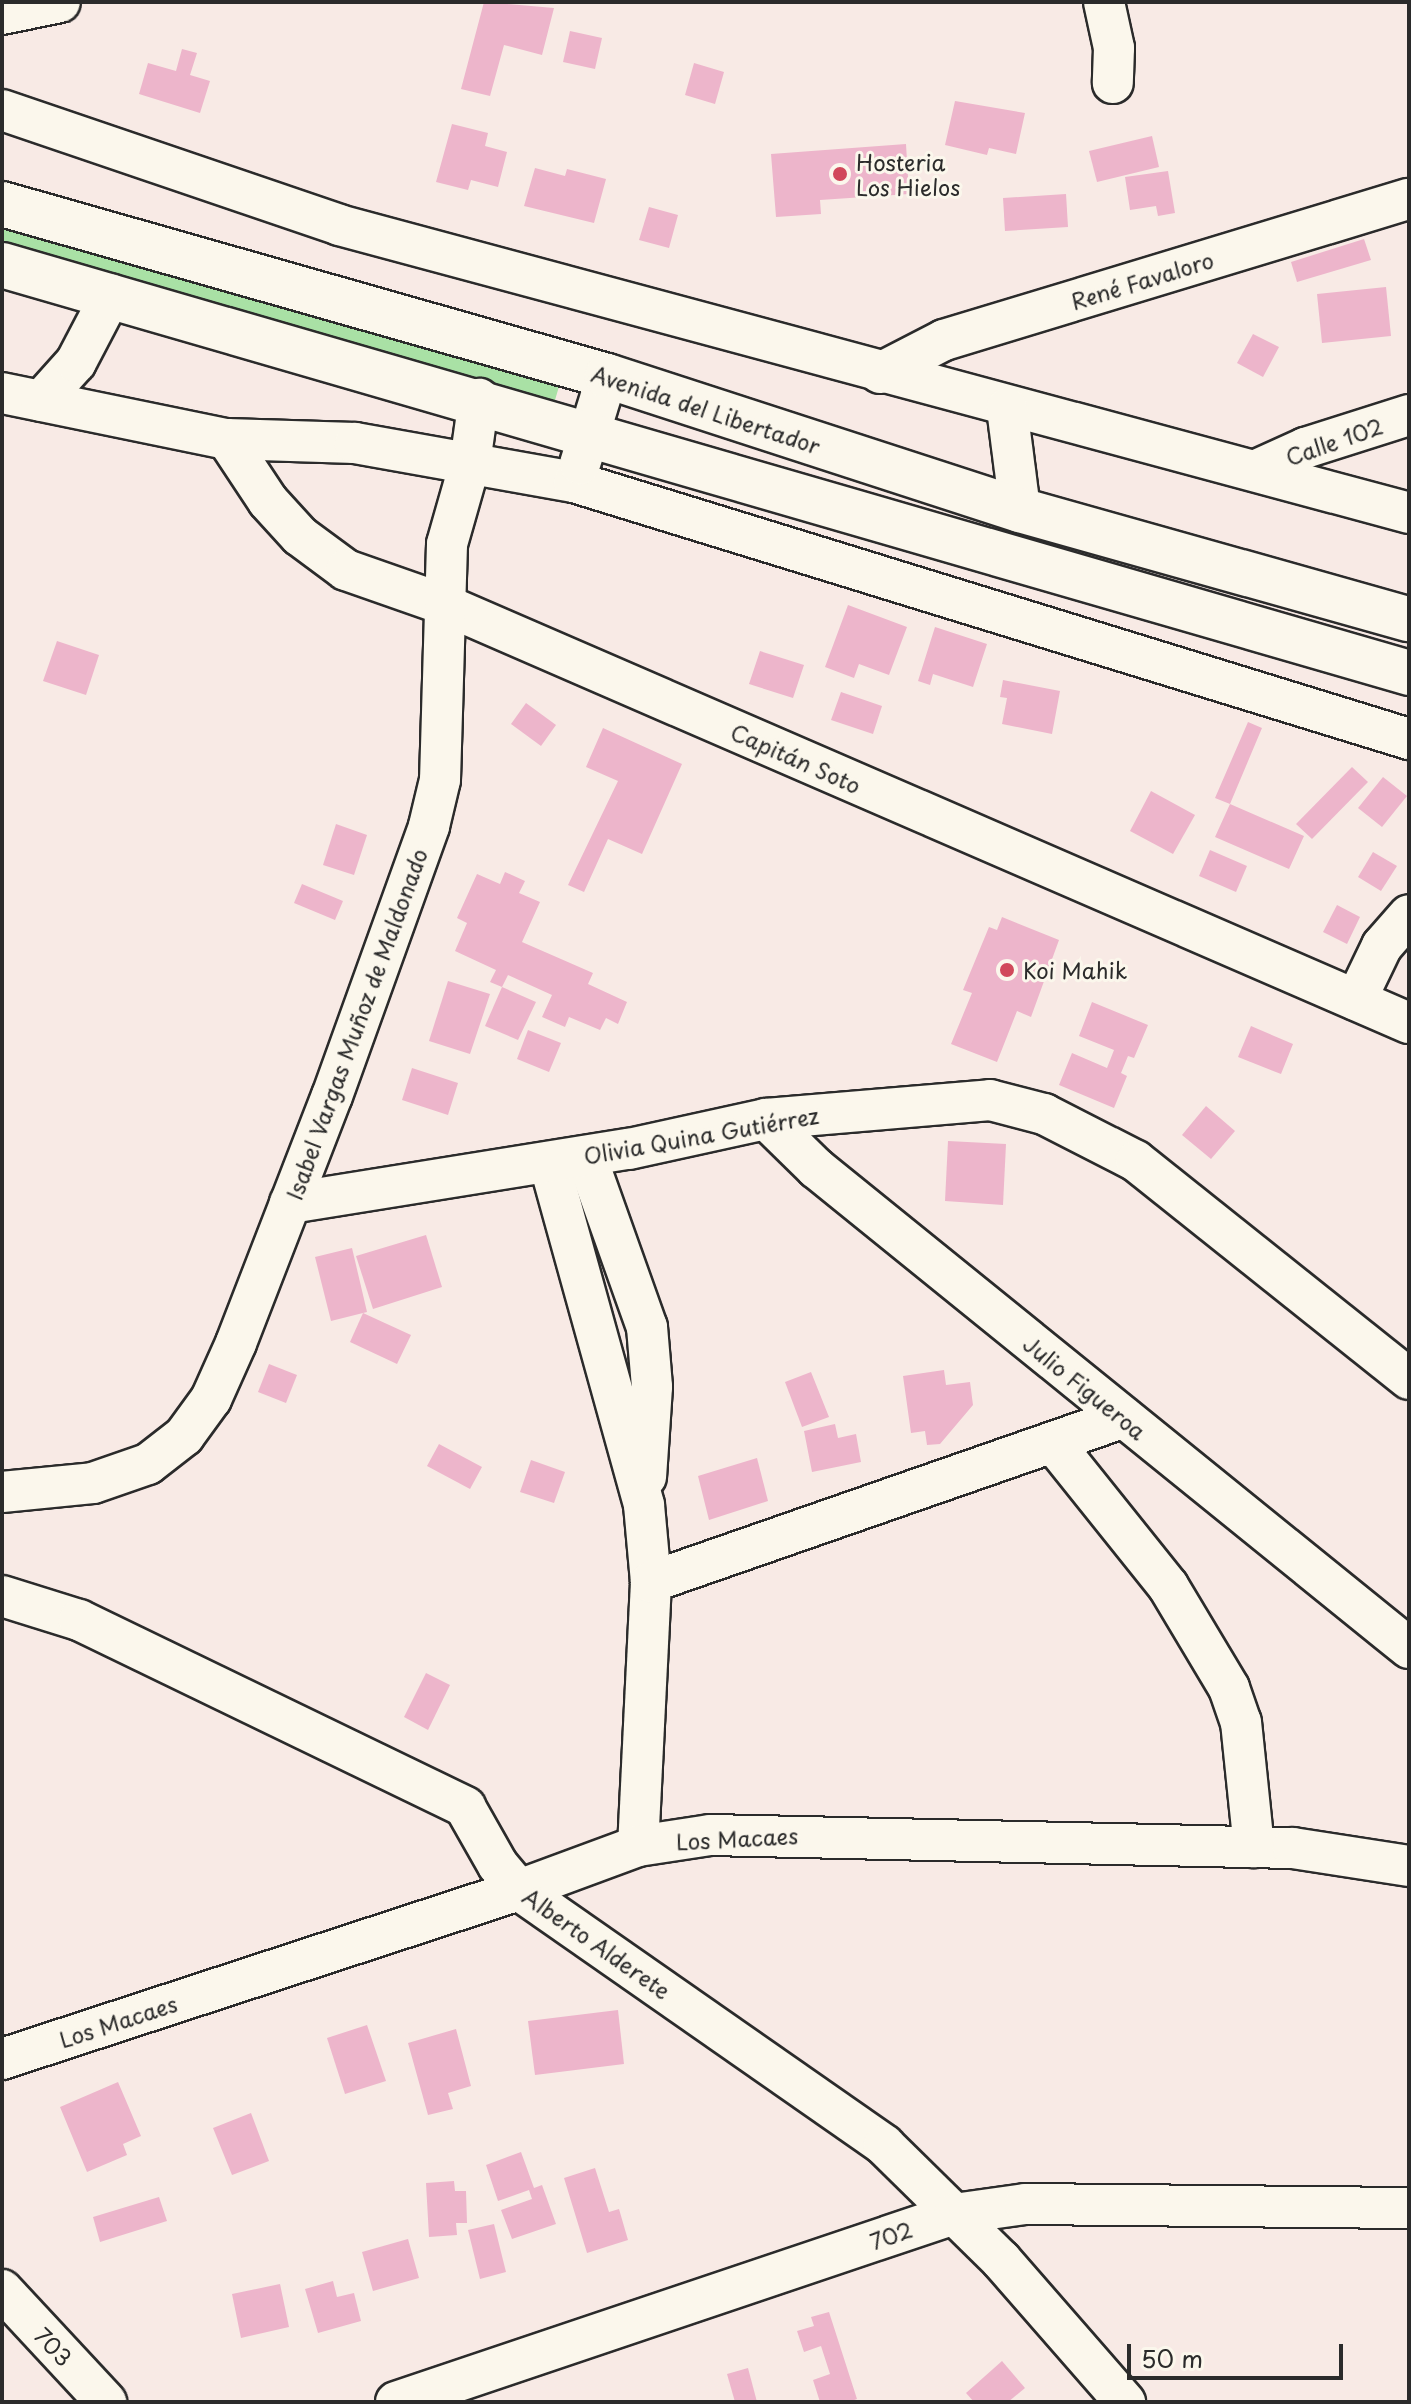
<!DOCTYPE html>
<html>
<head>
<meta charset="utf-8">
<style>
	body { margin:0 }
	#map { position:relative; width:1411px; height:2404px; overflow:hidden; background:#f8eae5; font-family:"Playpen Sans",sans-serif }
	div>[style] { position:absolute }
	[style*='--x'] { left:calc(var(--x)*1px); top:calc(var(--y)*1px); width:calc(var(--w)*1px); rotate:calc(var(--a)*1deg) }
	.green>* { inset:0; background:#a9e1a5 }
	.building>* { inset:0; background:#edb5cb }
	.roads { filter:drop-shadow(2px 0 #2b2b2b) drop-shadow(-2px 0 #2b2b2b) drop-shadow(0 2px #2b2b2b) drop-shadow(0 -2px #2b2b2b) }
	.minor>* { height:40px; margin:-20px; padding:0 20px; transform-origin:20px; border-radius:20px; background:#fbf7ec }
	.major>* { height:44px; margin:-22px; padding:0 22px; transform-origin:22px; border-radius:22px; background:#fbf7ec }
	.dots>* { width:22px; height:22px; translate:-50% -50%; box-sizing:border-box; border:4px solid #fbf7ec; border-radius:50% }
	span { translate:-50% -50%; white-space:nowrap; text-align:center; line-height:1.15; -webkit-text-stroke:6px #fbf7ec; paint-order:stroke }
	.poi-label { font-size:22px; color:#2b2b2b }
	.left { translate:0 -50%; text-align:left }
	.street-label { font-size:22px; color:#2b2b2b }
	.frame { position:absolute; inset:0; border:4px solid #2b2b2b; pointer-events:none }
	.scale { position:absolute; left:1127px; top:2344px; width:216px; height:36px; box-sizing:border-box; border:4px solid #2b2b2b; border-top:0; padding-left:10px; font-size:24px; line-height:28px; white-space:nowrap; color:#2b2b2b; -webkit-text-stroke:6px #fbf7ec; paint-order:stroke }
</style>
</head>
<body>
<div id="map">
	<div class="green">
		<i style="clip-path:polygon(2px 225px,560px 383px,553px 407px,2px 245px)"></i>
	</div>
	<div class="building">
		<i style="clip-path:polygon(484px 2px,554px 8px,542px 55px,504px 45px,490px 96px,461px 89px)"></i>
		<i style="clip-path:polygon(570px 31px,602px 38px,595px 69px,563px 62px)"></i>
		<i style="clip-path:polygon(182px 49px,197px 53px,190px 75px,210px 81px,200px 113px,139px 94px,148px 63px,176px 71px)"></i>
		<i style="clip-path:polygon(694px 63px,724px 72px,715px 104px,685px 95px)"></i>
		<i style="clip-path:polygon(955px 101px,1025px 113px,1016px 154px,989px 148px,987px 155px,945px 145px)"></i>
		<i style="clip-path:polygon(452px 124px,488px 133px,485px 146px,507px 152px,498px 187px,471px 180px,468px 190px,436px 182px)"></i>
		<i style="clip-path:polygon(1152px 136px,1159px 167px,1097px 182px,1089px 151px)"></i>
		<i style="clip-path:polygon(906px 144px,909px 194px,820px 200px,821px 214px,776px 217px,771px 154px)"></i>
		<i style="clip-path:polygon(535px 168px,565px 176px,567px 169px,606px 179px,594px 223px,524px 206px)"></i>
		<i style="clip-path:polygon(1168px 171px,1175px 213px,1158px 216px,1156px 206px,1130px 210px,1125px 177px)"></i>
		<i style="clip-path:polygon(1066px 194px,1068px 227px,1005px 231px,1003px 198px)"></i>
		<i style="clip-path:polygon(649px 207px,678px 215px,669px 248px,639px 240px)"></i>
		<i style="clip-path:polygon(1364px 239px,1371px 260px,1297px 282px,1291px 262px)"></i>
		<i style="clip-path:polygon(1386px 287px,1391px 336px,1322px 343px,1317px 294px)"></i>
		<i style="clip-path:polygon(1253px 334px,1279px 347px,1263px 377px,1237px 363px)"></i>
		<i style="clip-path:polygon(848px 605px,907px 627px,889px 675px,859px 664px,854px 678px,825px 667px)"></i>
		<i style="clip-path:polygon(935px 627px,987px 644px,973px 687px,933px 674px,930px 685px,918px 681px)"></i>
		<i style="clip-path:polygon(57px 641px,99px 655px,86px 695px,43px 681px)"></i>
		<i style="clip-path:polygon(760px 651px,804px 665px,793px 698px,749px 684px)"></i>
		<i style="clip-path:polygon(1003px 680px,1060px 691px,1052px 734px,1002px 724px,1007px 698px,1000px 697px)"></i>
		<i style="clip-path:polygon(841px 692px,882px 706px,873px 734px,831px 720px)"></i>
		<i style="clip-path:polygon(526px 703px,556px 725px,541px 746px,511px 724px)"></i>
		<i style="clip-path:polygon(1248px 722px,1262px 728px,1230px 804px,1304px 836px,1289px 869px,1215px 837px,1230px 804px,1215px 798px)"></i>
		<i style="clip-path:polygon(603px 728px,682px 764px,642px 854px,608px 839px,584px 892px,568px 885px,618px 781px,586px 767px)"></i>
		<i style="clip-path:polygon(1352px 767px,1368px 782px,1312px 839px,1296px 824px)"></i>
		<i style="clip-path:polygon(1383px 777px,1407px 796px,1382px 827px,1358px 808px)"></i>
		<i style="clip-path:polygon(1151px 791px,1195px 815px,1173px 854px,1130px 831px)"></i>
		<i style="clip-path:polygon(336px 824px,367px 835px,354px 875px,323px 865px)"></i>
		<i style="clip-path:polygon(1210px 850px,1247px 866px,1236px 892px,1199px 876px)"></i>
		<i style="clip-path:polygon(1373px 852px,1397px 866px,1381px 891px,1358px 877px)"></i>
		<i style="clip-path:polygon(505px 872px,525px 881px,519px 893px,540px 902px,522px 942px,593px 973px,588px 984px,627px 1002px,618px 1024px,606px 1018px,600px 1030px,569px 1017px,565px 1027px,542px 1017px,552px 995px,508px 975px,502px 987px,490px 982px,496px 970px,455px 951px,467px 923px,457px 918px,477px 874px,500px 884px)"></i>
		<i style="clip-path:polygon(302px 884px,343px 901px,335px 920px,294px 903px)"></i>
		<i style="clip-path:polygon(1337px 905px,1360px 917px,1347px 944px,1323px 932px)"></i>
		<i style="clip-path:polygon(1002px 917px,1059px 940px,1031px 1017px,1017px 1011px,997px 1062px,951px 1044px,972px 993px,963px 990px,989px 927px,997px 930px)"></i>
		<i style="clip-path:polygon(448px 981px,490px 994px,470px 1054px,429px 1041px)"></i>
		<i style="clip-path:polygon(502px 987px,536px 1002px,518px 1040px,485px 1026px)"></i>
		<i style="clip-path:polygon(1092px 1002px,1148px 1025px,1134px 1058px,1128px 1056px,1121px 1073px,1127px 1076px,1114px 1108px,1059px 1085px,1072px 1053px,1107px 1068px,1114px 1050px,1079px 1036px)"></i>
		<i style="clip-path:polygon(1251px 1026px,1293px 1044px,1281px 1074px,1238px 1057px)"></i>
		<i style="clip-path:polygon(528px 1030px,561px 1043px,549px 1072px,517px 1059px)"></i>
		<i style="clip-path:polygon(412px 1068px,458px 1083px,448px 1115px,402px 1100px)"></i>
		<i style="clip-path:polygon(1206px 1106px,1235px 1131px,1211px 1159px,1182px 1135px)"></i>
		<i style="clip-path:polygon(948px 1141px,1006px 1144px,1003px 1205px,945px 1201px)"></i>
		<i style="clip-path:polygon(426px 1235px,442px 1287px,373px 1309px,356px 1256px)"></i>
		<i style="clip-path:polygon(352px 1248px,367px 1312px,331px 1321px,315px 1257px)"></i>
		<i style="clip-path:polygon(363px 1313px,411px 1335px,397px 1364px,350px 1342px)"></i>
		<i style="clip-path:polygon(269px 1364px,297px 1375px,286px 1403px,258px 1392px)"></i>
		<i style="clip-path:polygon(944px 1370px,946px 1385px,970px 1382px,973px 1405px,940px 1444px,927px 1445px,925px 1431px,911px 1433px,903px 1376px)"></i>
		<i style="clip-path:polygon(811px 1372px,829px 1417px,802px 1427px,785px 1382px)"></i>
		<i style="clip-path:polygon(835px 1424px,838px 1438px,856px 1434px,861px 1462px,812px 1472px,804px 1431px)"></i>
		<i style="clip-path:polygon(439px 1444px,482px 1467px,470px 1489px,427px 1466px)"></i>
		<i style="clip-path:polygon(757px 1458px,768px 1501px,709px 1520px,698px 1476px)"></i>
		<i style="clip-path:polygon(531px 1460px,565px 1472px,554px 1503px,520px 1492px)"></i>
		<i style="clip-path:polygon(426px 1673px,450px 1685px,428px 1730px,404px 1717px)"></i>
		<i style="clip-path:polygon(618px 2010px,624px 2064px,535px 2075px,528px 2021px)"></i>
		<i style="clip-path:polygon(367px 2025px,386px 2081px,345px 2094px,327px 2038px)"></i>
		<i style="clip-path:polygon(456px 2029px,471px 2086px,448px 2093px,453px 2109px,428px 2115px,408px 2043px)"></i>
		<i style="clip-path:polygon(118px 2082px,141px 2136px,123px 2144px,127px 2155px,87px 2172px,60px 2107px)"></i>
		<i style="clip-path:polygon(251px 2113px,269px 2161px,232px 2175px,213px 2128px)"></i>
		<i style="clip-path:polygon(521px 2152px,534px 2188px,542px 2185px,556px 2224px,512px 2239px,501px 2210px,532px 2199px,529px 2190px,498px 2201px,486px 2165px)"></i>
		<i style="clip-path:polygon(595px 2168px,609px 2212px,619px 2209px,628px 2240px,587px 2253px,564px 2178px)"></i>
		<i style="clip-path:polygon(454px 2181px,455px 2191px,466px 2191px,467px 2223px,456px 2223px,457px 2235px,429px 2237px,426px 2183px)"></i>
		<i style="clip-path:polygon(159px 2197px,167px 2221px,100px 2242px,93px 2217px)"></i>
		<i style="clip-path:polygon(494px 2224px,506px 2272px,480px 2279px,468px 2230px)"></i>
		<i style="clip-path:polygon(408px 2239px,419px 2278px,373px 2291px,362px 2252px)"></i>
		<i style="clip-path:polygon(333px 2281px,337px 2297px,354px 2293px,361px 2321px,318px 2333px,305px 2289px)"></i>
		<i style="clip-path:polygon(280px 2284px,289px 2327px,241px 2338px,232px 2294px)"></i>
		<i style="clip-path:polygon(829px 2312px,857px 2399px,849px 2402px,820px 2402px,813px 2380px,830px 2374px,821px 2346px,804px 2352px,797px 2331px,814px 2326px,811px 2317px)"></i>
		<i style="clip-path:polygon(1002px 2361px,1025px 2388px,1008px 2402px,974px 2402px,966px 2393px)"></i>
		<i style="clip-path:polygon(748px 2368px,757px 2402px,735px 2402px,727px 2374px)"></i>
	</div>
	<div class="roads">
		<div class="minor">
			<i style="--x:1104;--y:2;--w:47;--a:77.7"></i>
			<i style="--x:1114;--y:48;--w:35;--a:92"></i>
			<i style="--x:2;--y:14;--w:59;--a:-11.7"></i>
			<i style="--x:2;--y:110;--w:356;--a:18.8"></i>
			<i style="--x:339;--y:225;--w:1108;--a:15.06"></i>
			<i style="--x:880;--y:373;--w:72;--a:-27.3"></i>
			<i style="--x:944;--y:340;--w:486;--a:-16.9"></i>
			<i style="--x:2;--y:393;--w:230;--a:11.6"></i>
			<i style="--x:227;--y:439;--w:128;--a:1.8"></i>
			<i style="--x:355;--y:443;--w:222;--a:10.1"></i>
			<i style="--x:574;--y:482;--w:874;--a:17.11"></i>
			<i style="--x:41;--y:401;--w:52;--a:-48.1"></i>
			<i style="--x:76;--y:362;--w:76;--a:-62.4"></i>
			<i style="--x:1007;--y:408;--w:103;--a:82.7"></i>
			<i style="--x:227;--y:439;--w:74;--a:56.5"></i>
			<i style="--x:268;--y:501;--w:47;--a:47.6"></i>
			<i style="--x:300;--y:536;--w:57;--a:36.5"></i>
			<i style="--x:346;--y:570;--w:103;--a:19.3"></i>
			<i style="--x:443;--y:604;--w:1053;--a:23.45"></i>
			<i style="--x:580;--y:464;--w:92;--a:-72.9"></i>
			<i style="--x:1259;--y:469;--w:51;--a:-24.5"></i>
			<i style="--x:1305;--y:448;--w:109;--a:-17.6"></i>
			<i style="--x:1356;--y:1000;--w:60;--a:-64.3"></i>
			<i style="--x:1382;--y:946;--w:41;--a:-48.9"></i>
			<i style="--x:766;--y:1119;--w:70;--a:44.4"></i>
			<i style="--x:816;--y:1168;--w:763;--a:38.99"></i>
			<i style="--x:586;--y:1156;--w:182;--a:70.4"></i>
			<i style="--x:647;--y:1327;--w:60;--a:85.2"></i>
			<i style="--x:652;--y:1387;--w:90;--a:93.8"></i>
			<i style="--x:549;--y:1162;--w:356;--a:74.5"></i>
			<i style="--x:644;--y:1505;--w:77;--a:84.8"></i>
			<i style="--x:651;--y:1582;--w:264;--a:92.8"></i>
			<i style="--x:290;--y:1203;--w:343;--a:-9.1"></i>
			<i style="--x:629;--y:1149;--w:140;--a:-12.4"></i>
			<i style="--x:766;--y:1119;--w:225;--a:-4.8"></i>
			<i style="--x:990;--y:1100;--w:56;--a:14.5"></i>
			<i style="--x:1044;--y:1114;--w:103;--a:27.1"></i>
			<i style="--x:1136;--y:1161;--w:349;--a:38.6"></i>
			<i style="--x:1055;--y:1445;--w:181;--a:51.3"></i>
			<i style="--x:1168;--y:1586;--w:119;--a:59.1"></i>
			<i style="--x:1229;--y:1688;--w:36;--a:71"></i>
			<i style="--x:1241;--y:1722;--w:126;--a:84.1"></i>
			<i style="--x:2;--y:1492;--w:91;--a:-5.6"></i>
			<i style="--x:93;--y:1483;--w:58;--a:-19.1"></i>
			<i style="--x:148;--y:1464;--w:46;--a:-37.9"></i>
			<i style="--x:184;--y:1436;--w:46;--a:-53.9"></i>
			<i style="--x:211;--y:1399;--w:61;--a:-65.9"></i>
			<i style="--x:236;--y:1343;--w:265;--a:-68.8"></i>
			<i style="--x:332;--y:1096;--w:287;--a:-70.2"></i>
			<i style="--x:429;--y:826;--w:47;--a:-76.6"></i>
			<i style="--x:440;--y:780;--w:236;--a:-88.3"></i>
			<i style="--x:447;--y:544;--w:84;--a:-74.1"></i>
			<i style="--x:470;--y:463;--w:65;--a:-82"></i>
			<i style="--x:651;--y:1582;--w:500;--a:-19.2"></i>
			<i style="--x:2;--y:1596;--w:81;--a:17.3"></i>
			<i style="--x:79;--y:1620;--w:429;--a:25.8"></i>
			<i style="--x:465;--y:1807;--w:67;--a:60.4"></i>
			<i style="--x:498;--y:1865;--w:33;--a:50"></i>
			<i style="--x:519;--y:1890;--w:445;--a:34.9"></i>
			<i style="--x:884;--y:2145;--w:164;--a:44.5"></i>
			<i style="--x:1001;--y:2260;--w:189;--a:48.9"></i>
			<i style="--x:2;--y:2059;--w:544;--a:-18.1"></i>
			<i style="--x:519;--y:1890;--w:127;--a:-20.3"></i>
			<i style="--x:638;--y:1846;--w:73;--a:-8.7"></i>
			<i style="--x:710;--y:1835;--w:583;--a:1.28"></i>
			<i style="--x:1293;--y:1848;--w:117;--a:8.8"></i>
			<i style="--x:2;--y:2290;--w:153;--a:47.1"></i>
			<i style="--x:396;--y:2402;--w:589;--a:-18.62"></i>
			<i style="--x:954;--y:2214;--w:72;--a:-8"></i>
			<i style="--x:1025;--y:2204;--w:384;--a:0.6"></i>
		</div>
		<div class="major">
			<i style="--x:2;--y:204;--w:629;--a:15.87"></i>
			<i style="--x:607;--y:376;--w:434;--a:18"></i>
			<i style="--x:1020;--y:510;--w:404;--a:15.7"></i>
			<i style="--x:2;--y:265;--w:1465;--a:16.17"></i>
		</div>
	</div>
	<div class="dots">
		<i style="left:840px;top:174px;background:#d1495b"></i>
		<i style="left:1007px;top:970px;background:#d1495b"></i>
	</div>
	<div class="poi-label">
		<span class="left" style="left:856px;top:174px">Hosteria<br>Los Hielos</span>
		<span class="left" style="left:1023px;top:970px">Koi Mahik</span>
	</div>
	<div class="street-label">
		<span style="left:1142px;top:280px;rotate:-17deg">René Favaloro</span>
		<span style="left:706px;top:409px;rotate:18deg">Avenida del Libertador</span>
		<span style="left:1334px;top:441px;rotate:-19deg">Calle 102</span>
		<span style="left:796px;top:758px;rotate:24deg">Capitán Soto</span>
		<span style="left:356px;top:1024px;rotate:-70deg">Isabel Vargas Muñoz de Maldonado</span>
		<span style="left:701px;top:1135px;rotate:-10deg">Olivia Quina Gutiérrez</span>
		<span style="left:1085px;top:1387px;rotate:39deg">Julio Figueroa</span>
		<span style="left:737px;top:1838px;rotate:-3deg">Los Macaes</span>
		<span style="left:597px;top:1943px;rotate:35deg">Alberto Alderete</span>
		<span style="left:118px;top:2021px;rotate:-18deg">Los Macaes</span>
		<span style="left:891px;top:2235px;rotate:-19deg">702</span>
		<span style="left:54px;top:2346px;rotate:47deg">703</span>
	</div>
	<div class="frame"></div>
	<div class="scale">50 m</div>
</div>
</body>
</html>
